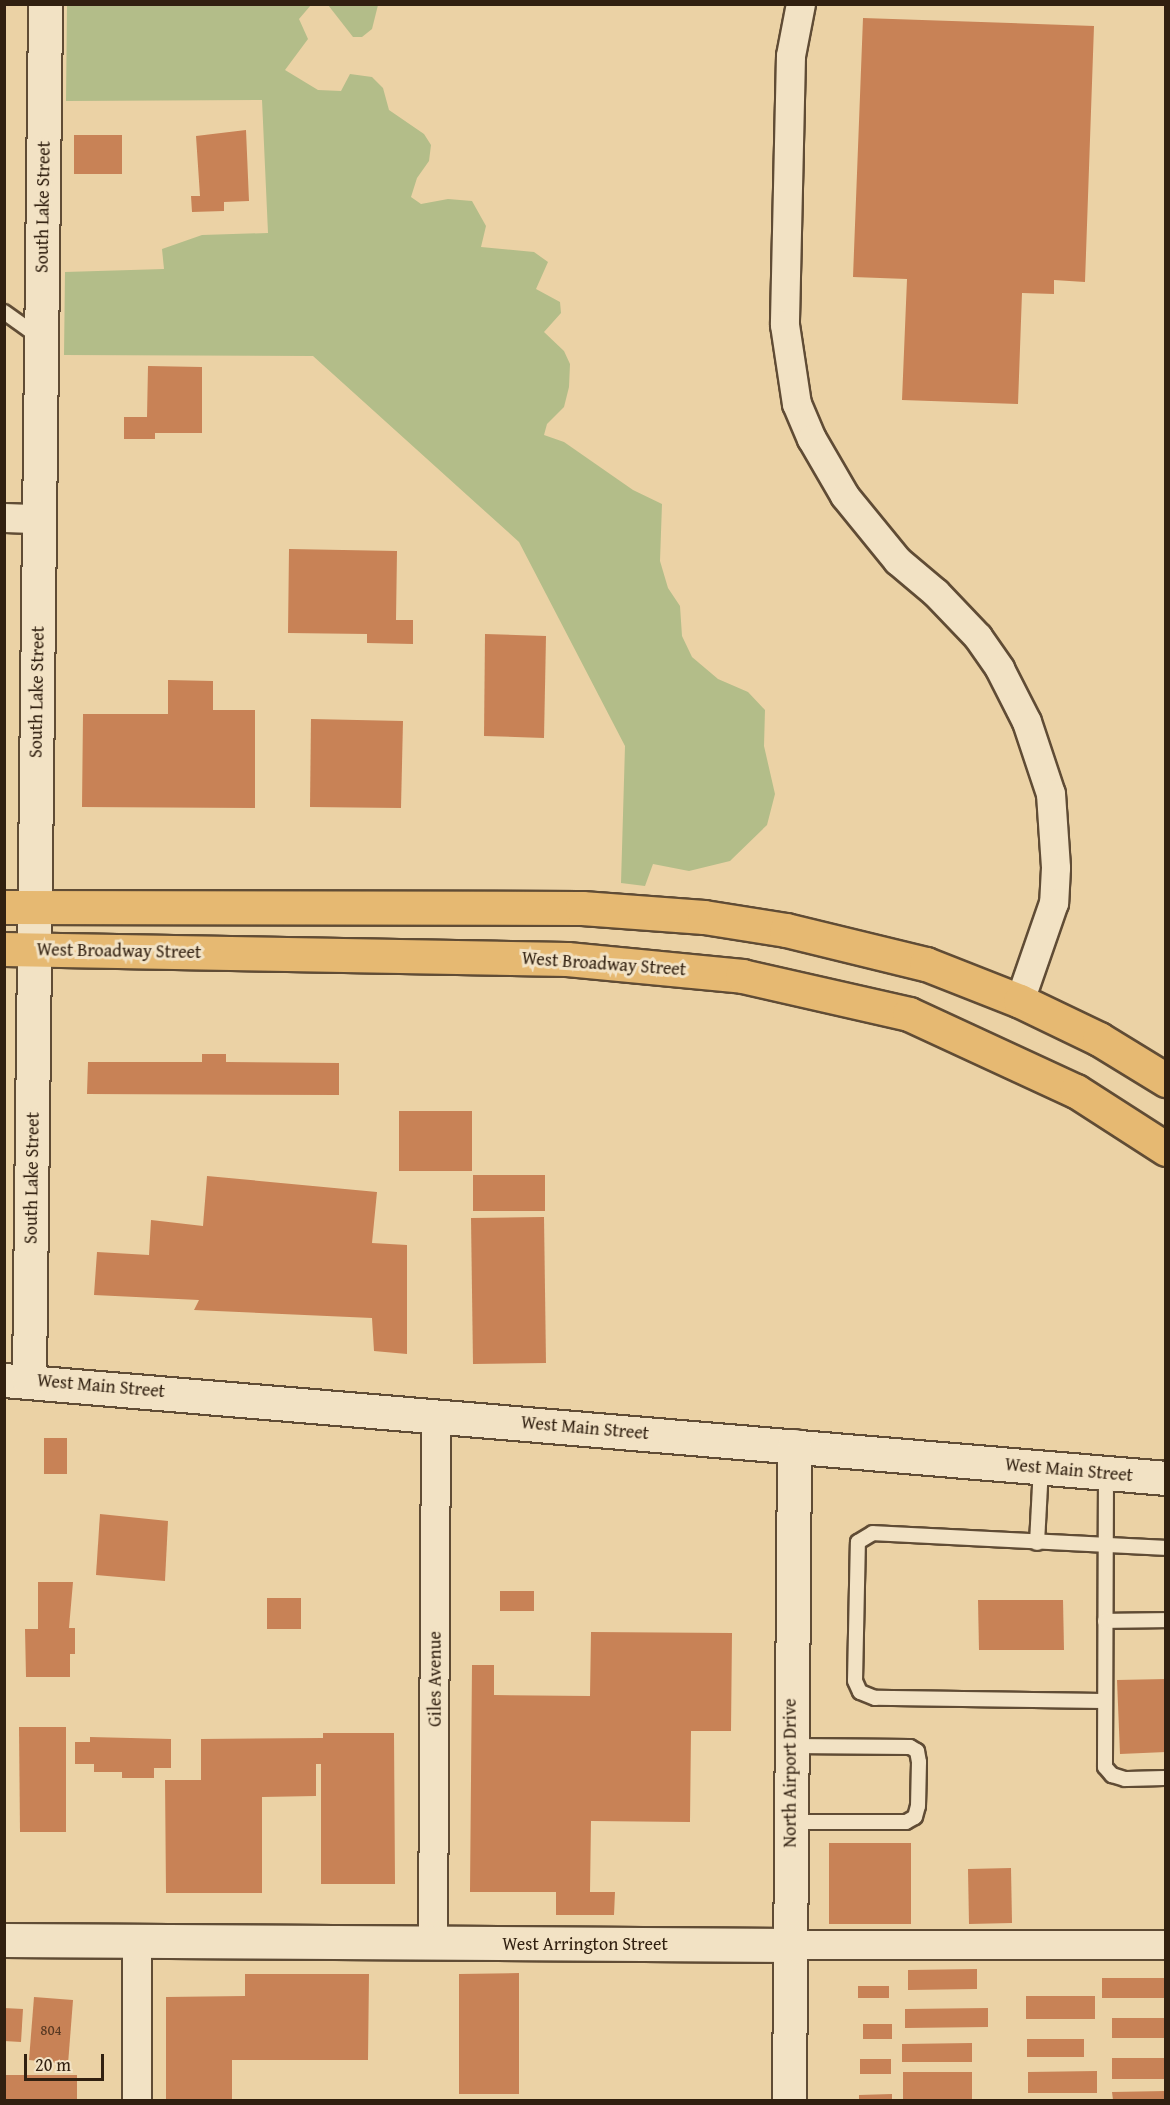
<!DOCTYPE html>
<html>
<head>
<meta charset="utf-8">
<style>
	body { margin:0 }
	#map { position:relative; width:1170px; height:2105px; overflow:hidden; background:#ebd2a5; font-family:"Gentium Book Plus",serif }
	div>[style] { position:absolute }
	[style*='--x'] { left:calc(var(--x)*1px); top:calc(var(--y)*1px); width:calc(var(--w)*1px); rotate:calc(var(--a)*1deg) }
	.green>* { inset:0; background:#b3bd89 }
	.building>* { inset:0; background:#c88256 }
	.roads { filter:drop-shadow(2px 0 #604c35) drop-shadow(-2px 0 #604c35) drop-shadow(0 2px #604c35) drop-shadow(0 -2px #604c35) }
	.lane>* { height:14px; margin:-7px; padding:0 7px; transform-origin:7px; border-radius:7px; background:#f2e2c4 }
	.street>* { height:28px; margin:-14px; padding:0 14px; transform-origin:14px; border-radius:14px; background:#f2e2c4 }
	.secondary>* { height:33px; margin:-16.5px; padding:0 16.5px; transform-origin:16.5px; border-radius:16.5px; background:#f2e2c4 }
	.primary>* { height:33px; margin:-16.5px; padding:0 16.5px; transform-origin:16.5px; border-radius:16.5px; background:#e6b972 }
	span { translate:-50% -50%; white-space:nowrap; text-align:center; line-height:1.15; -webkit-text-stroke:6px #f2e2c4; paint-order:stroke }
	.number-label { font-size:15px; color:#573822 }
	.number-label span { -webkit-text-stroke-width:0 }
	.street-label { font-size:18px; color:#312010 }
	.frame { position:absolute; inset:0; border:6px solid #312010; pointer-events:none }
	.scale { position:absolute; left:24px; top:2054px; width:80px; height:27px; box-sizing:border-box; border:3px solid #312010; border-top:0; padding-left:8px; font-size:18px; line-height:21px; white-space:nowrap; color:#312010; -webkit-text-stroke:4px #f2e2c4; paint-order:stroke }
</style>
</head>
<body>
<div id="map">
	<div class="green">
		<i style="clip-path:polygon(67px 5px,311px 5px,299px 19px,308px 39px,285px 70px,318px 90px,341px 91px,350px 74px,372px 77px,383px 88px,389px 110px,424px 134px,431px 145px,429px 161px,417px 178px,411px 197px,421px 204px,448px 199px,472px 201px,486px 226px,481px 247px,534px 252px,548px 262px,536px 289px,560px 302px,561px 313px,544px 332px,564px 351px,570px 364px,569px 387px,564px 407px,547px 424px,544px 435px,564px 442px,633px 490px,662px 504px,660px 561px,668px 588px,680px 606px,682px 636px,692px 657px,718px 679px,748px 692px,765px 710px,764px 746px,775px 794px,767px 825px,730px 861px,689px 871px,653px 864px,645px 886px,621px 883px,625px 746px,519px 542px,313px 356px,64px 355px,65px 272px,164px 269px,162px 249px,202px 235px,268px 233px,262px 100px,66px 101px)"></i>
		<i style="clip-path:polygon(328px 5px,378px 5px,372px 29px,362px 37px,353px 37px)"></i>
	</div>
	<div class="building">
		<i style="clip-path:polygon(863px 18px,1094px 26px,1085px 282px,1054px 280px,1054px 294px,1022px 293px,1018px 404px,902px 400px,907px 279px,853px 277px)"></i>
		<i style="clip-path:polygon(246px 130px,249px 201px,224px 202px,224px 211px,192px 212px,191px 196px,200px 196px,196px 136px)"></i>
		<i style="clip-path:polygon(74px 135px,122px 135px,122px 174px,74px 174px)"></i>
		<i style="clip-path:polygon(148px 366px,202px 367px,202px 433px,155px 433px,155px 439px,124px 439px,124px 417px,147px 417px)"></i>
		<i style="clip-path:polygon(289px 549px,397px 551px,396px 620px,413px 620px,413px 644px,367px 643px,367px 634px,288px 633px)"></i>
		<i style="clip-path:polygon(485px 634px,546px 636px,544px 738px,484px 736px)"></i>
		<i style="clip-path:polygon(168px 680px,213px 681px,213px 710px,255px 710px,255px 808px,82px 807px,83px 714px,168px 714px)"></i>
		<i style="clip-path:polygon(311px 719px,403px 721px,401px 808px,310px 807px)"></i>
		<i style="clip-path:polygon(202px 1054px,226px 1054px,226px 1062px,339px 1063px,339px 1095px,87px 1094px,88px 1062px,202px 1062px)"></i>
		<i style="clip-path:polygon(399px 1111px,472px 1111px,472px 1171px,399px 1171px)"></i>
		<i style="clip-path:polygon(473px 1175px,545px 1175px,545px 1211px,473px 1211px)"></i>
		<i style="clip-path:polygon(207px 1176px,377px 1192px,372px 1243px,407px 1245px,407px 1354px,374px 1351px,372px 1318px,194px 1310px,199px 1300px,94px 1295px,97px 1252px,149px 1255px,151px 1220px,203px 1226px)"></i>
		<i style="clip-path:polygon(544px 1217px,546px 1363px,473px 1364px,471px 1218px)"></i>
		<i style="clip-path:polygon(44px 1438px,67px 1438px,67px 1474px,44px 1474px)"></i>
		<i style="clip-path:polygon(100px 1514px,168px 1521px,165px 1581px,96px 1575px)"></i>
		<i style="clip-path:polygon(38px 1582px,73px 1582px,69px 1628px,75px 1628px,75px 1654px,70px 1654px,70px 1677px,26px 1677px,25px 1629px,38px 1629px)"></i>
		<i style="clip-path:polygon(500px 1591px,534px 1591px,534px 1611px,500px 1611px)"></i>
		<i style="clip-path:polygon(267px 1598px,301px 1598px,301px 1629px,267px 1629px)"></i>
		<i style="clip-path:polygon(978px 1600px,1063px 1600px,1064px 1650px,979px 1650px)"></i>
		<i style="clip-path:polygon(591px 1632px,732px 1633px,731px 1731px,691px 1731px,690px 1822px,591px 1821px,590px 1892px,615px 1892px,614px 1915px,556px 1915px,556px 1892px,470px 1892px,472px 1665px,494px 1665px,494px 1695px,590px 1696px)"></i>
		<i style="clip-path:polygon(1166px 1679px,1166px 1752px,1120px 1754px,1117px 1680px)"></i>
		<i style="clip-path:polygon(19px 1727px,66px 1727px,66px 1832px,20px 1832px)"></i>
		<i style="clip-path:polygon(323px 1733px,394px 1733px,395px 1884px,321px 1884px,321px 1764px,316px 1764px,316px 1796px,262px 1797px,262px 1893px,166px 1893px,165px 1780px,201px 1780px,201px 1739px,323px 1738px)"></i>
		<i style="clip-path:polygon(90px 1737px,171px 1739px,171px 1768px,154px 1768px,154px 1778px,122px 1778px,122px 1772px,94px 1772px,94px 1764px,75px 1764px,75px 1742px,90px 1742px)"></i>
		<i style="clip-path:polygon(829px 1843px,911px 1843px,911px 1924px,829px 1924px)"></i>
		<i style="clip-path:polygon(1011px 1868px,1012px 1923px,969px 1924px,968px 1869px)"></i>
		<i style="clip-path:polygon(977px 1969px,977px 1989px,908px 1990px,908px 1970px)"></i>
		<i style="clip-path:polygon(519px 1973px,519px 2094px,459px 2094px,459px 1974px)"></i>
		<i style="clip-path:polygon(245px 1974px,369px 1974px,368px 2060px,232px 2060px,232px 2099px,166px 2099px,166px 1997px,245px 1996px)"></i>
		<i style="clip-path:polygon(1102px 1978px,1166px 1978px,1166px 1998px,1102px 1998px)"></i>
		<i style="clip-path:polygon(858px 1986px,889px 1986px,889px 1998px,858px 1998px)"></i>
		<i style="clip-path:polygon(1026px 1996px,1095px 1996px,1095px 2019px,1026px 2019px)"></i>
		<i style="clip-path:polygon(34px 1997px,73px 2000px,68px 2064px,29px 2060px)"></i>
		<i style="clip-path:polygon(4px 2008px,23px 2009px,21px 2042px,4px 2041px)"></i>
		<i style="clip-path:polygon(988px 2008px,988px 2027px,905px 2028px,905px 2009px)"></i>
		<i style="clip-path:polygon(1112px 2018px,1166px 2018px,1166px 2038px,1112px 2038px)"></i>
		<i style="clip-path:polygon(863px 2024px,892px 2024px,892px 2039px,863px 2039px)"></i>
		<i style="clip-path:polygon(1027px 2039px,1084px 2039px,1084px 2057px,1027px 2057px)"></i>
		<i style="clip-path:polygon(972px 2043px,972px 2062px,902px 2062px,902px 2044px)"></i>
		<i style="clip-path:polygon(1112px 2058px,1166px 2058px,1166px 2079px,1112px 2079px)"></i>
		<i style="clip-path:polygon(860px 2059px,891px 2059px,891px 2074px,860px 2074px)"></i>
		<i style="clip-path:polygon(1097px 2071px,1097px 2093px,1028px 2093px,1028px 2072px)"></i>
		<i style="clip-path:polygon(903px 2072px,972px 2072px,972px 2099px,903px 2099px)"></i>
		<i style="clip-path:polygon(4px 2075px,77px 2075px,77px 2100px,4px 2100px)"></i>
		<i style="clip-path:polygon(1166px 2091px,1166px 2100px,1113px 2100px,1112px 2092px)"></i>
		<i style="clip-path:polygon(892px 2094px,892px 2100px,859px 2100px,859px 2095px)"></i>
	</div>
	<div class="roads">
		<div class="lane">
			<i style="--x:4;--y:312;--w:43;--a:35.5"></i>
			<i style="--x:1106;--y:1473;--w:294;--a:90.2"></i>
			<i style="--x:1105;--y:1767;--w:11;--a:49"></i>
			<i style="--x:1112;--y:1775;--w:14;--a:17"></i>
			<i style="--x:1125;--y:1779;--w:41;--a:-1.4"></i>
			<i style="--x:1037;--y:1543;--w:76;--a:-87"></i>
			<i style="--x:1105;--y:1621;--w:61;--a:-0.9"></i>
			<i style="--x:1103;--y:1701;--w:228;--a:-179.2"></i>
			<i style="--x:875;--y:1698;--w:16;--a:-158"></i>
			<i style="--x:860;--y:1692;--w:12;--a:-114"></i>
			<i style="--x:855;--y:1681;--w:139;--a:-88.8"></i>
			<i style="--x:858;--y:1542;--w:17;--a:-31"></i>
			<i style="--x:873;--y:1533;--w:293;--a:2.9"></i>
			<i style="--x:790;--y:1822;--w:116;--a:0"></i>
			<i style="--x:906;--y:1822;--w:10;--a:-29"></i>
			<i style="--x:915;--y:1817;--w:11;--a:-75"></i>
			<i style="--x:918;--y:1806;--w:44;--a:-88.7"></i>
			<i style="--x:919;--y:1762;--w:11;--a:-100"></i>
			<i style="--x:917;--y:1751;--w:8;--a:-150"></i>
			<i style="--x:910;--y:1747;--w:118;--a:-179.5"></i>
		</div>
		<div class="street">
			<i style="--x:801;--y:4;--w:53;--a:100.9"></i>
			<i style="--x:791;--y:56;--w:269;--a:91.3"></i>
			<i style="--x:785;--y:325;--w:80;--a:81.4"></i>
			<i style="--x:797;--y:404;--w:38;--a:67"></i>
			<i style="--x:812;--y:439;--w:66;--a:59.9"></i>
			<i style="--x:845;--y:496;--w:84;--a:50.8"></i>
			<i style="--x:898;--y:561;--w:50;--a:40.1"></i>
			<i style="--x:936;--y:593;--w:61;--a:46.3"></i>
			<i style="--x:978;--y:637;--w:39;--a:55"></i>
			<i style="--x:1000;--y:669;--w:59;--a:63"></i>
			<i style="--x:1027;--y:722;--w:76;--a:71.6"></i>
			<i style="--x:1051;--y:794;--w:74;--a:86.1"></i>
			<i style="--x:1056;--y:868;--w:35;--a:93"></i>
			<i style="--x:1054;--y:903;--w:104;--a:109.1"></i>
			<i style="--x:4;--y:518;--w:35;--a:2"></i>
			<i style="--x:137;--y:1941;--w:159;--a:90"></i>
			<i style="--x:433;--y:1943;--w:528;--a:-89.67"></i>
			<i style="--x:789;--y:1945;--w:377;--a:0"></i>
		</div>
		<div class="secondary">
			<i style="--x:4;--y:1380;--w:1166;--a:4.82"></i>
			<i style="--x:29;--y:1380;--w:1376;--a:-89.33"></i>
			<i style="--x:4;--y:1940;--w:785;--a:0.36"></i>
			<i style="--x:789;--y:2100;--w:654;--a:-89.56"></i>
		</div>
		<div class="primary">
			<i style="--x:4;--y:907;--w:578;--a:0.1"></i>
			<i style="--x:582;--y:908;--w:122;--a:4.2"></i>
			<i style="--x:704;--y:917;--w:83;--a:9"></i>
			<i style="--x:786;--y:930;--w:144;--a:13.7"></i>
			<i style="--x:926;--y:964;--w:101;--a:21.5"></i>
			<i style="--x:1020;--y:1001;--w:88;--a:25.7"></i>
			<i style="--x:1099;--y:1039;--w:79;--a:31.5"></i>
			<i style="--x:4;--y:949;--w:563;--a:1.02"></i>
			<i style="--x:567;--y:959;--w:176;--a:5.5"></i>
			<i style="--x:742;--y:976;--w:171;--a:12.8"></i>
			<i style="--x:909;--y:1014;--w:184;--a:24.8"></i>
			<i style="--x:1076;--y:1091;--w:107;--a:32.8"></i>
		</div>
	</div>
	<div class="number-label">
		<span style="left:51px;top:2030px">804</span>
	</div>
	<div class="street-label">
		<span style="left:43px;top:207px;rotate:-89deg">South Lake Street</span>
		<span style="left:37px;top:692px;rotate:-89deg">South Lake Street</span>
		<span style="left:119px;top:951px;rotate:1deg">West Broadway Street</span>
		<span style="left:604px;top:964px;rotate:4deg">West Broadway Street</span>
		<span style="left:32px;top:1178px;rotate:-89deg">South Lake Street</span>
		<span style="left:101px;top:1386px;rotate:5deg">West Main Street</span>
		<span style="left:585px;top:1428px;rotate:5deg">West Main Street</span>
		<span style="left:1069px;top:1470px;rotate:5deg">West Main Street</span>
		<span style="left:435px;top:1679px;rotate:-90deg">Giles Avenue</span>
		<span style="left:790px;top:1773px;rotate:-90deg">North Airport Drive</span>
		<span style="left:585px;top:1944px">West Arrington Street</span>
	</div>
	<div class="frame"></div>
	<div class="scale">20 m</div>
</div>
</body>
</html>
